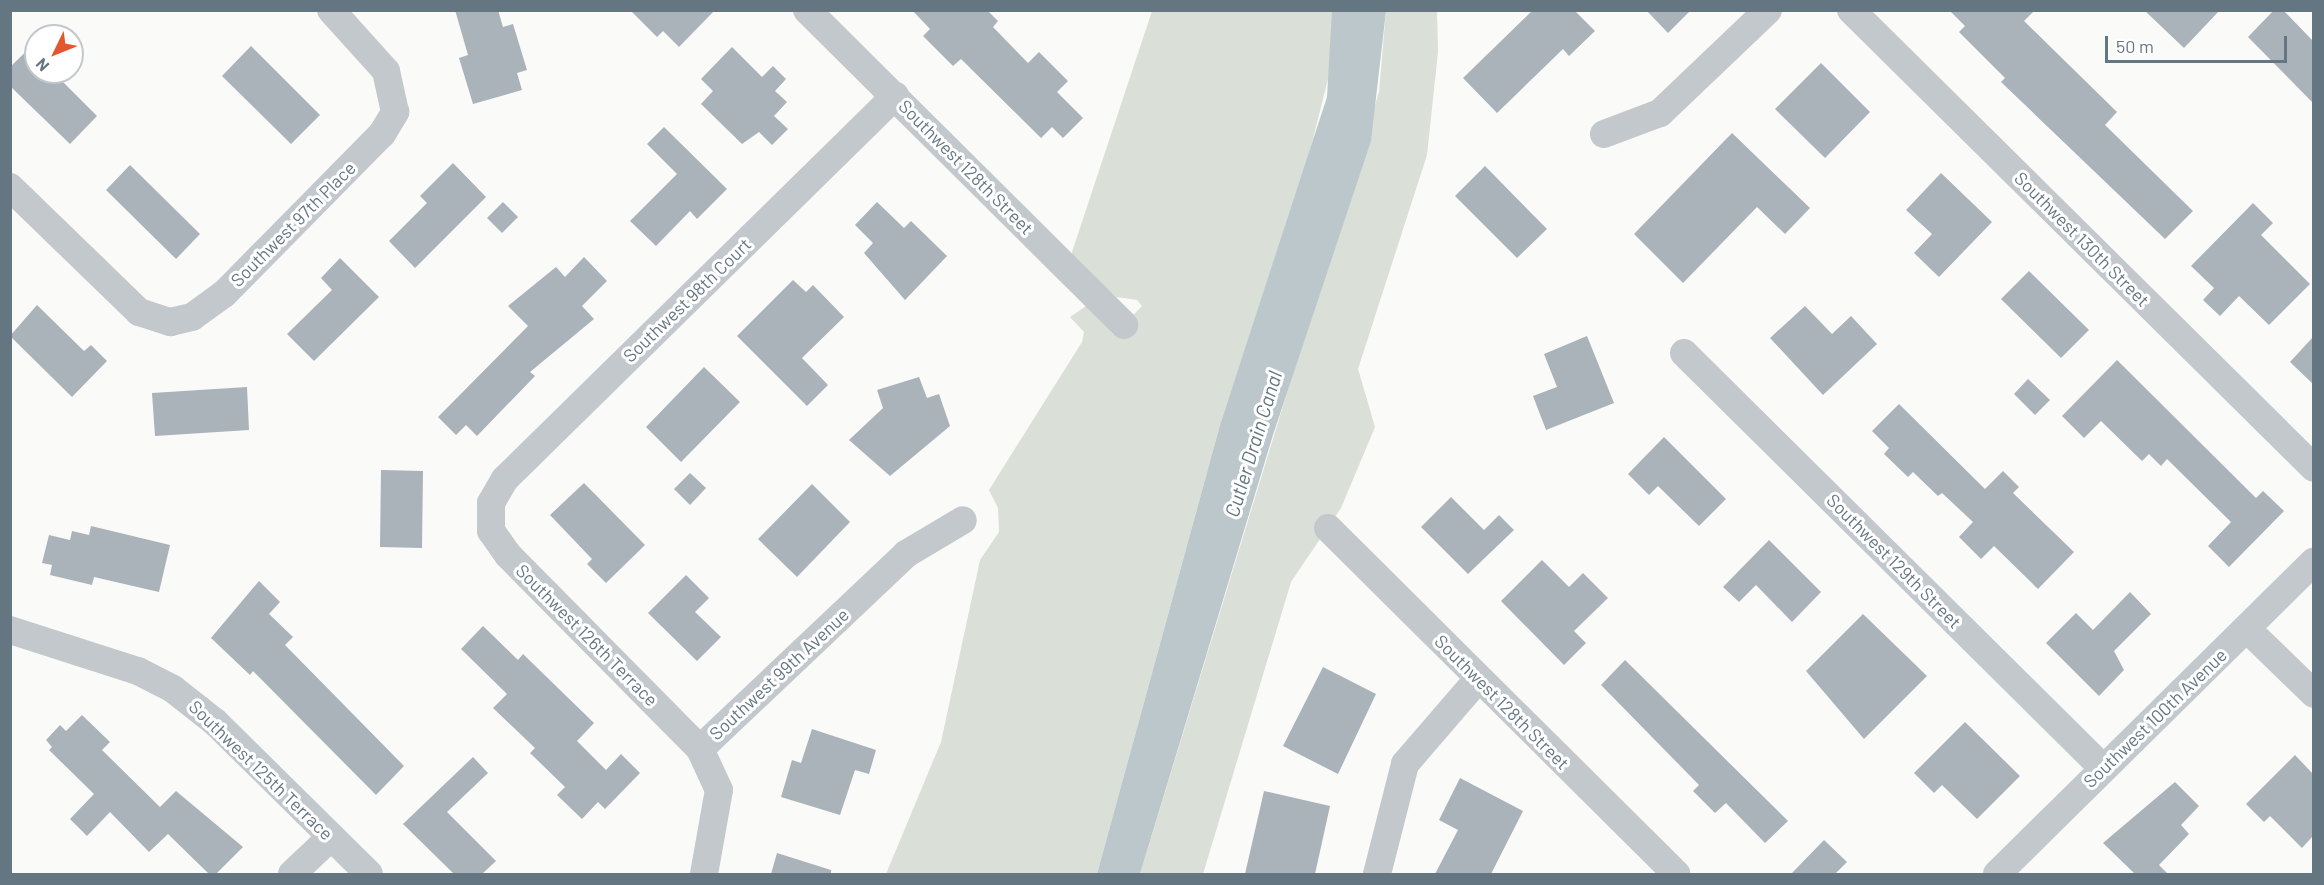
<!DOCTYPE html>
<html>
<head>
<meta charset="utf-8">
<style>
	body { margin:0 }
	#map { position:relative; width:2324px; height:885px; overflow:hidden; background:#fafaf8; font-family:Barlow,sans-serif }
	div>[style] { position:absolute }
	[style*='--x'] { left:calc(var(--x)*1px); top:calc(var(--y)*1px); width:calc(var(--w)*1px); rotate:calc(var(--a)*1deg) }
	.green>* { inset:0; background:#dadfd7 }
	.water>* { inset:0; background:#bbc7cb }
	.building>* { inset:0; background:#aab3b9 }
	.street>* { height:28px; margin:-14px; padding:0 14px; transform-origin:14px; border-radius:14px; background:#c3c8cc }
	span { translate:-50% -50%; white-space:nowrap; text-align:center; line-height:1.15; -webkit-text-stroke:6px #fff; paint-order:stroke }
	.street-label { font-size:18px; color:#657683 }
	.water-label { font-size:20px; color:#60757c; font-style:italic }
	.frame { position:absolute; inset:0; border:12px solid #657683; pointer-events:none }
	.north { position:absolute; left:24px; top:24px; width:60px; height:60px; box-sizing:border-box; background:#fff; border:2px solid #c1c8cd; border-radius:50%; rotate:227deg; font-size:16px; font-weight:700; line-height:24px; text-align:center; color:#657683 }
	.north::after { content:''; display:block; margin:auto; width:21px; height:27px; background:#e4572e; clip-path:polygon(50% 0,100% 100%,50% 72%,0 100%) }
	.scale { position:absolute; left:2105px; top:36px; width:182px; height:27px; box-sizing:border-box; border:3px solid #657683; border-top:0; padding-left:8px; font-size:18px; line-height:21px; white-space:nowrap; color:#657683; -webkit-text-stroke:4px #fff; paint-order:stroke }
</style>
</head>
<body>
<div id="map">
	<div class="green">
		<i style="clip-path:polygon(1152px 11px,1332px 11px,1334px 55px,1309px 155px,1220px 425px,1097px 874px,886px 874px,941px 742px,980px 560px,999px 532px,998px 508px,989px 490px,1082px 342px,1084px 332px,1070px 317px,1086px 306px,1114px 335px,1142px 306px,1137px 300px,1116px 297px,1071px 255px)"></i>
		<i style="clip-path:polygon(1386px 11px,1437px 11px,1438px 52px,1427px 155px,1358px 369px,1375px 427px,1341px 508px,1291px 582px,1203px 874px,1140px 874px,1379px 92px)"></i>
	</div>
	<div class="water">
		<i style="clip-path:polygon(1332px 11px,1386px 11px,1371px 141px,1273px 435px,1140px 874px,1097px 874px,1220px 425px,1327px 97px)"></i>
	</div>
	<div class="building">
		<i style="clip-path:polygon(455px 10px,498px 10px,503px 27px,513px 24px,527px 70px,517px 73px,522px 90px,473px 104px,459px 58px,468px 55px)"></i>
		<i style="clip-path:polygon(630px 10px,715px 10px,679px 47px,663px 31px,657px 37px)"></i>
		<i style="clip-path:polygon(912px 10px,987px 10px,998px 21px,993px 27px,1028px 63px,1039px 52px,1068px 81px,1057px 92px,1083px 118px,1063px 138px,1052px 127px,1041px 138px,961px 59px,953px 66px,923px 36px,930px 29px)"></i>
		<i style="clip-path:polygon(1533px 10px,1574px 10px,1595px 31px,1569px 56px,1563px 49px,1497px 113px,1463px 78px)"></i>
		<i style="clip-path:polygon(1646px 10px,1691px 10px,1668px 33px)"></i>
		<i style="clip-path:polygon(1949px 10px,2035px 10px,2024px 21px,2117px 112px,2105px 125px,2193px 211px,2165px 239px,2001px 82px,2005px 78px,1959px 32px,1965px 26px)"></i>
		<i style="clip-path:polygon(2144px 10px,2220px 10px,2184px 48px)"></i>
		<i style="clip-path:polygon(2274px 10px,2283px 10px,2313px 41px,2313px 103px,2248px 37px)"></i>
		<i style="clip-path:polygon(36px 42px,36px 72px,53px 72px,97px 116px,70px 144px,10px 86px,10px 67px)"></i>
		<i style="clip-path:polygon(251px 46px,320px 115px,291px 144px,222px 76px)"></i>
		<i style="clip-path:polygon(732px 47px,762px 77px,773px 66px,786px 79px,775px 91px,787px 102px,774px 116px,788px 129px,772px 145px,759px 132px,742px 144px,701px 104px,713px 91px,701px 79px)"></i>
		<i style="clip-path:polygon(1821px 63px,1870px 112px,1825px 158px,1775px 109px)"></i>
		<i style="clip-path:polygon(664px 127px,727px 189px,697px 219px,690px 211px,656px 246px,630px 221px,677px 174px,647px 144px)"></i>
		<i style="clip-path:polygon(1732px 133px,1810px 208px,1785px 234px,1757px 207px,1683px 283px,1634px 234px)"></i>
		<i style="clip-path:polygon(453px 163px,486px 197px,415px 268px,389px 241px,427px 203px,420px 196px)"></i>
		<i style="clip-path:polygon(130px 165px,200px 234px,176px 259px,106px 190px)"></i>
		<i style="clip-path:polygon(1485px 166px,1547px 229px,1517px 258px,1455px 196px)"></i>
		<i style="clip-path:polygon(1941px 173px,1992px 222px,1939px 277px,1914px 253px,1932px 234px,1906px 210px)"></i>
		<i style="clip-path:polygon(503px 202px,518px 217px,502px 233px,487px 218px)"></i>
		<i style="clip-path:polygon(877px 202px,904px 228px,911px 221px,947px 256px,905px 300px,864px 253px,873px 243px,855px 225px)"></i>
		<i style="clip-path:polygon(2253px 203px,2273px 223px,2261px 235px,2310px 284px,2269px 325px,2239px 296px,2220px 316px,2203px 300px,2214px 288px,2191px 266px)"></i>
		<i style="clip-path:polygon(584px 257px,607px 281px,582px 306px,594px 319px,530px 372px,535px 376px,477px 436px,466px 425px,456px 435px,438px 417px,528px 326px,508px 306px,556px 267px,565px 277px)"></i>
		<i style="clip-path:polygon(340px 258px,379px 297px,314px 361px,287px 334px,332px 290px,321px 278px)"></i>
		<i style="clip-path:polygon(2029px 271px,2089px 330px,2061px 358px,2001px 299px)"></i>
		<i style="clip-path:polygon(793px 280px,806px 292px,813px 285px,844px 317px,802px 358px,828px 385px,807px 406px,737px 336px)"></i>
		<i style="clip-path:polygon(37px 305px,84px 351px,91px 345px,107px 361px,72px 397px,10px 336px)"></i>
		<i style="clip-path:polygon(1805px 306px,1832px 334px,1851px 316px,1877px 344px,1823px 395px,1770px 338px)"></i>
		<i style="clip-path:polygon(1587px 336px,1614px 403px,1546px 430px,1533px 396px,1557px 387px,1544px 354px)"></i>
		<i style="clip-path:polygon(2313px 337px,2313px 384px,2290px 362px)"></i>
		<i style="clip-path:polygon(2117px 360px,2256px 498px,2263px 491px,2284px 511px,2229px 567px,2208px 546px,2231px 522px,2167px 459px,2161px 466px,2149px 454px,2142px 461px,2101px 421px,2084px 438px,2062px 416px)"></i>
		<i style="clip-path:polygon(704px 367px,740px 402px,681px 462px,646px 427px)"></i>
		<i style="clip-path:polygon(919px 377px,927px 398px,939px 394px,950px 426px,890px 476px,849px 440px,883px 408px,877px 390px)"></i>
		<i style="clip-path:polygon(2028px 379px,2050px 400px,2035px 415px,2014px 394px)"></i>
		<i style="clip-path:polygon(247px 387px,249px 430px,155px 436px,152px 393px)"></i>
		<i style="clip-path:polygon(1899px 404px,1985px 489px,2003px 471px,2019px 487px,2013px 493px,2074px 552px,2038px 589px,1994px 546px,1981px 559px,1959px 537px,1973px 522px,1942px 493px,1938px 496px,1913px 472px,1908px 477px,1884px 454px,1889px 448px,1872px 431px)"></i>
		<i style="clip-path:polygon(1664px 437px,1726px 499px,1699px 526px,1658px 486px,1649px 495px,1628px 474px)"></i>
		<i style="clip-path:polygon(381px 470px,423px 471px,422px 548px,380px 547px)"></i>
		<i style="clip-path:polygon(690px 473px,706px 488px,690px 505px,674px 489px)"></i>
		<i style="clip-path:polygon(584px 483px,645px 545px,606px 583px,587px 564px,592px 559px,550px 515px)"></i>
		<i style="clip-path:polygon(812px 484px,850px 522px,797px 577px,758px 539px)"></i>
		<i style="clip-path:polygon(1451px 497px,1484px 530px,1499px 515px,1514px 530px,1468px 574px,1421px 527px)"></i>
		<i style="clip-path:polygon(91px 526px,170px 545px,159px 592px,94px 577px,92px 585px,50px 575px,52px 565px,42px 563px,49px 535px,70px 540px,72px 531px,89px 535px)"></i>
		<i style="clip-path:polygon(1769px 540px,1821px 592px,1792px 622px,1756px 585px,1739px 602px,1723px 587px)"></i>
		<i style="clip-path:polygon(1542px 560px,1569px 587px,1583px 573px,1608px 598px,1574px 631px,1586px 643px,1564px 665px,1501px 601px)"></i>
		<i style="clip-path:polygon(686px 575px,709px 598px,695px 612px,721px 637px,697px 661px,648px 613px)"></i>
		<i style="clip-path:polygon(259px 581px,280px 602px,269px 614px,293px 637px,285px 645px,404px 766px,376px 795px,253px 671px,250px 675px,211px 638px)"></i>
		<i style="clip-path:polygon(2130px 592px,2151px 614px,2114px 651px,2124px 670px,2099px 696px,2046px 643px,2076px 613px,2093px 630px)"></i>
		<i style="clip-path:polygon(1863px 614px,1927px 676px,1864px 739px,1806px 671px)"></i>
		<i style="clip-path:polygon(483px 626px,518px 660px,523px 654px,594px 723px,577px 741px,606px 770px,621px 754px,640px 773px,605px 809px,598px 802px,582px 819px,557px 795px,565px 787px,530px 753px,535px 748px,493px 708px,507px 694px,461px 649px)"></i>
		<i style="clip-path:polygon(1625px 660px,1788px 821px,1765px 843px,1726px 803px,1715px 813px,1693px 791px,1699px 785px,1601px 685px)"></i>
		<i style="clip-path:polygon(1323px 667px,1376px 694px,1338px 774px,1283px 746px)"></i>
		<i style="clip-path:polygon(82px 715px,110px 742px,102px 750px,160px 807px,176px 791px,243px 847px,216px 874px,209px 874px,168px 834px,149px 852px,110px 812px,87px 836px,70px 819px,94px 794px,49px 750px,52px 747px,46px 740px,60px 725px,66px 731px)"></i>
		<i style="clip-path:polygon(1965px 722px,2020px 776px,1977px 819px,1942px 785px,1934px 793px,1914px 773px)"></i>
		<i style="clip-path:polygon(812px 729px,876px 750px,869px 774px,855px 770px,840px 815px,781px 797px,792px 760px,801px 763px)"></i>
		<i style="clip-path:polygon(2295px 755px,2313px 774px,2313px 836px,2302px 848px,2270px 816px,2264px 822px,2246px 804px)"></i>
		<i style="clip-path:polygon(473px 757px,488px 773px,447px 812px,496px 861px,482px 874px,454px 874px,403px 824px)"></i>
		<i style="clip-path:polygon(1460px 778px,1523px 811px,1491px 874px,1435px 874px,1458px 830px,1439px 820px)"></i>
		<i style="clip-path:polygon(2175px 782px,2199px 806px,2181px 825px,2189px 834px,2159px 865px,2168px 874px,2135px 874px,2103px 843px)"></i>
		<i style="clip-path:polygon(1264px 791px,1330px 806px,1315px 874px,1245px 874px)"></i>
		<i style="clip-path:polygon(1824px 840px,1847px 862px,1835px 874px,1791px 874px)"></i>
		<i style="clip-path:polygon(777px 853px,831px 870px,831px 874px,771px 874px)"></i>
	</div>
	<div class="street">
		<i style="--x:807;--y:10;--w:447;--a:44.8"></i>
		<i style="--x:1851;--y:10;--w:651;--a:44.69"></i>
		<i style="--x:1604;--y:134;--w:60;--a:-20.6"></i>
		<i style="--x:1660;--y:113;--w:149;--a:-43.6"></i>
		<i style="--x:10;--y:187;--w:180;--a:44.1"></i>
		<i style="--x:139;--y:312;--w:33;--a:18"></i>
		<i style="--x:170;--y:322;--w:23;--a:-13"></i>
		<i style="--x:192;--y:317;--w:39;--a:-36"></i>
		<i style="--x:224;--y:294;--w:225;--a:-45.4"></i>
		<i style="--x:382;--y:134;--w:26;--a:-59"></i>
		<i style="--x:395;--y:112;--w:42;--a:-102.4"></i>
		<i style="--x:386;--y:71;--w:82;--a:-132"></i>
		<i style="--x:1684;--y:353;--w:590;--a:44.73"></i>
		<i style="--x:1328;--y:528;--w:491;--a:44.8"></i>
		<i style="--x:2247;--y:629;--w:93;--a:44.1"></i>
		<i style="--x:10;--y:630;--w:134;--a:17.8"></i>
		<i style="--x:138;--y:671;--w:39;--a:27"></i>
		<i style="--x:173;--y:689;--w:53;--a:38.2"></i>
		<i style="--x:215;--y:722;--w:216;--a:44.6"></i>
		<i style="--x:700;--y:749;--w:273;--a:-134.7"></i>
		<i style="--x:508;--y:555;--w:29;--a:-125"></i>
		<i style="--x:491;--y:531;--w:28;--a:-90"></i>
		<i style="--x:491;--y:503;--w:28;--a:-60"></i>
		<i style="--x:505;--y:479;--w:547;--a:-44.48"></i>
		<i style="--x:292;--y:874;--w:54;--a:-43.5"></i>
		<i style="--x:704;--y:874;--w:85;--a:-79.9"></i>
		<i style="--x:719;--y:790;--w:45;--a:-114.9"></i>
		<i style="--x:700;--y:749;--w:284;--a:-43.4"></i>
		<i style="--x:906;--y:554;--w:66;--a:-30.8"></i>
		<i style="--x:1377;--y:874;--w:114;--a:-75.7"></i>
		<i style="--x:1405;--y:764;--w:112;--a:-49.3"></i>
		<i style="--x:1997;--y:874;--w:445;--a:-44.6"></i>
	</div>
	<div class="street-label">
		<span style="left:966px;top:167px;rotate:45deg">Southwest 128th Street</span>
		<span style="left:293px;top:224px;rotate:-45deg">Southwest 97th Place</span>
		<span style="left:2082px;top:239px;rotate:45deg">Southwest 130th Street</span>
		<span style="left:687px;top:300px;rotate:-44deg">Southwest 98th Court</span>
		<span style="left:1894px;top:561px;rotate:45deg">Southwest 129th Street</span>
		<span style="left:587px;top:635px;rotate:45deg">Southwest 126th Terrace</span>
		<span style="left:779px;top:674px;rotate:-43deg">Southwest 99th Avenue</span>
		<span style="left:1502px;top:702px;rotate:45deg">Southwest 128th Street</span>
		<span style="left:2155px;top:718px;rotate:-44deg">Southwest 100th Avenue</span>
		<span style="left:261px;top:770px;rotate:44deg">Southwest 125th Terrace</span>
	</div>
	<div class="water-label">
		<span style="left:1253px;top:444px;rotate:-73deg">Cutler Drain Canal</span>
	</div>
	<div class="frame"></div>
	<div class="north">N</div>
	<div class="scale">50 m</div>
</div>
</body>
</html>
